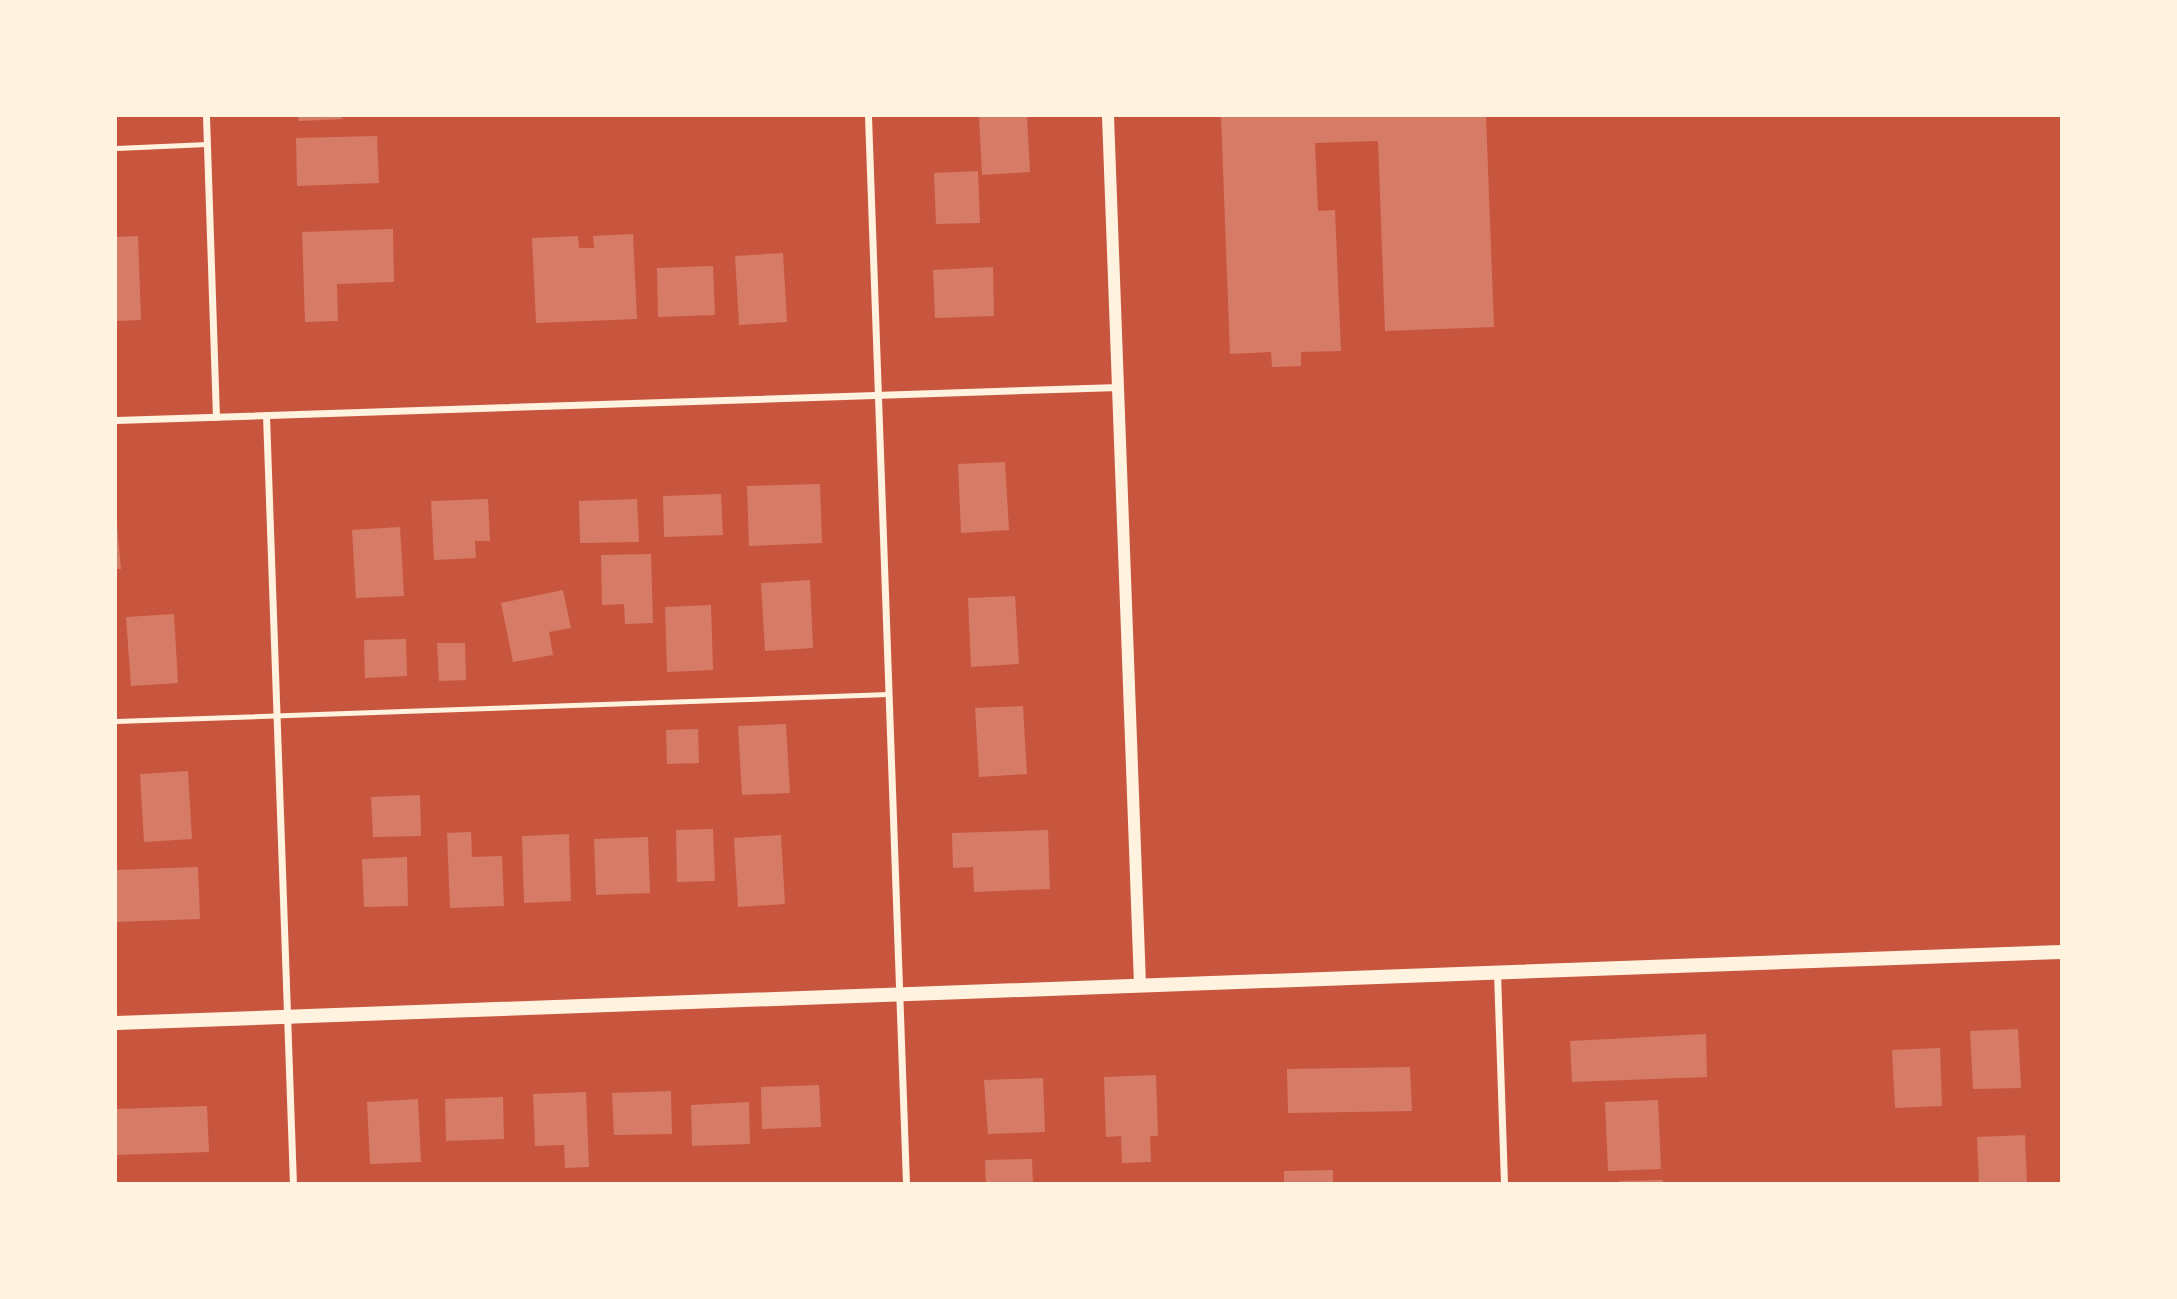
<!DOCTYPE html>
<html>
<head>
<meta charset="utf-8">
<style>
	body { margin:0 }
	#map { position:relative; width:2177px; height:1299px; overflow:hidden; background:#c8553d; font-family:Lora,serif }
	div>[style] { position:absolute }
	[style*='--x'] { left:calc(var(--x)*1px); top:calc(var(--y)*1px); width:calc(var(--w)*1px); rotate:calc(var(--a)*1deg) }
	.building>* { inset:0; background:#d67c66 }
	.service>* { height:5px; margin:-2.5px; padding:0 2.5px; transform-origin:2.5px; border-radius:2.5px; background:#fff3e0 }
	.minor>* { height:7px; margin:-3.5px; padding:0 3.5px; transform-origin:3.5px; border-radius:3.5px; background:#fff3e0 }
	.tertiary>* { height:12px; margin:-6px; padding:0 6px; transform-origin:6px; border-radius:6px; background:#fff3e0 }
	.secondary>* { height:14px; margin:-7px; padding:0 7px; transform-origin:7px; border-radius:7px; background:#fff3e0 }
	span { translate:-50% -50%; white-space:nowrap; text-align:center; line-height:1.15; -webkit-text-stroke:7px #fff3e0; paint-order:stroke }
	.frame { position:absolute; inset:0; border:117px solid #fff3e0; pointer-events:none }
</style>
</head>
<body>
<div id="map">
	<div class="building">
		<i style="clip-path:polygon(298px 116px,341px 116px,342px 119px,299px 121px)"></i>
		<i style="clip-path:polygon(979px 116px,1027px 116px,1030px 172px,982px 175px)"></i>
		<i style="clip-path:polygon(1221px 116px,1486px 116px,1494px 327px,1385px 331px,1378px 141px,1315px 143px,1318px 211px,1335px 210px,1341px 351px,1301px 352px,1301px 366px,1272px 367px,1271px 352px,1230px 354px)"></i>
		<i style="clip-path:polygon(377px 136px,379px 183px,297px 186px,296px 138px)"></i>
		<i style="clip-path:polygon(978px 171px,980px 223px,936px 224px,934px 173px)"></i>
		<i style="clip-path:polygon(393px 229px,394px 282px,337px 284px,338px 321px,305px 322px,302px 232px)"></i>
		<i style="clip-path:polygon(633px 234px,637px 319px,536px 323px,532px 238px,578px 236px,579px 248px,594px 248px,593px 236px)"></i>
		<i style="clip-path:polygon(138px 236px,141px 320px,116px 321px,116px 237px)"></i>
		<i style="clip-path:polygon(783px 253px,787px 322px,739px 325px,735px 256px)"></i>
		<i style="clip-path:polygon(713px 266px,715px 315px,658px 317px,657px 268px)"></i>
		<i style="clip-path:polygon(993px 267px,994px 316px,935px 318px,933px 270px)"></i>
		<i style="clip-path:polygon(1005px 462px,1009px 530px,961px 533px,958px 464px)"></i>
		<i style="clip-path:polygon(820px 484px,822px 543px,749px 546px,747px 486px)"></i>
		<i style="clip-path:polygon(721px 494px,723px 535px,664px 537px,663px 496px)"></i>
		<i style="clip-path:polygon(488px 499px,490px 541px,475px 541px,476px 558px,434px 560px,431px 501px)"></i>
		<i style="clip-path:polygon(637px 499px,639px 542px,580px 543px,579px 501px)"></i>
		<i style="clip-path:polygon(116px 514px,121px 569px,116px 569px)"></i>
		<i style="clip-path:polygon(400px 527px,404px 596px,356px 598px,352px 530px)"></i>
		<i style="clip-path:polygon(651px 554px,653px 623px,625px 624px,624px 604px,602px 605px,601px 555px)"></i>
		<i style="clip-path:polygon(810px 580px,813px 648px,765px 651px,761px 583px)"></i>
		<i style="clip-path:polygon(563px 590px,571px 628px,549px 632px,553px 655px,513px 662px,501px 603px)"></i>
		<i style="clip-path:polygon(1015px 596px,1019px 664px,971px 667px,968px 598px)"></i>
		<i style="clip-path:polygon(711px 605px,713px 670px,667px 672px,665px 607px)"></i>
		<i style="clip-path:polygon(174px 614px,178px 683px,131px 686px,126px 617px)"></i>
		<i style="clip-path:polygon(406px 639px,407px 676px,365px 678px,364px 640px)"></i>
		<i style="clip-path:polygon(437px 643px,465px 643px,466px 680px,439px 681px)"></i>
		<i style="clip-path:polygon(1023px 706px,1027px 774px,979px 777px,975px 708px)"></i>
		<i style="clip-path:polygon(786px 724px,790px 793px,742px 795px,738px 726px)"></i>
		<i style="clip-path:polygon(698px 729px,699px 763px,667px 764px,666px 730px)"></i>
		<i style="clip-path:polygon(188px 771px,192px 839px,144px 842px,140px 774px)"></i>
		<i style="clip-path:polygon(420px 795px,421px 836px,373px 837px,371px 797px)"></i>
		<i style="clip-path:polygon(713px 829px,715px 881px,677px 882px,676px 830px)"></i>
		<i style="clip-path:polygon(1048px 830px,1050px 889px,974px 892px,973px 867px,953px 868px,952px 833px)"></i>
		<i style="clip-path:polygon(471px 832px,472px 857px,502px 856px,504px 906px,450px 908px,447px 833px)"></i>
		<i style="clip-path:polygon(569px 834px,571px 901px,524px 903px,522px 836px)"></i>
		<i style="clip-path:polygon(781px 835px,785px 904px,738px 907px,734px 838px)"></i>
		<i style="clip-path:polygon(648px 837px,650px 893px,596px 895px,594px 839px)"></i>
		<i style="clip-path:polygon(407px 857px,408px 906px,364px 907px,362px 859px)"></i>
		<i style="clip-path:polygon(198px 867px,200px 919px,116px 922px,116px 870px)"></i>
		<i style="clip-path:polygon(2018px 1029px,2021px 1088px,1973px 1089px,1970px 1031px)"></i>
		<i style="clip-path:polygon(1706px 1034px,1707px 1077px,1572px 1082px,1570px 1041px)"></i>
		<i style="clip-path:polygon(1940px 1048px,1942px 1106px,1895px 1108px,1892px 1050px)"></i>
		<i style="clip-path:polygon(1410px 1067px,1412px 1111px,1288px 1113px,1287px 1069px)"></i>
		<i style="clip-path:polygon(1156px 1075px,1158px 1136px,1150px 1136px,1151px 1162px,1122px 1163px,1121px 1136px,1106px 1137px,1104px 1077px)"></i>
		<i style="clip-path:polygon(1043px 1078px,1045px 1132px,988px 1134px,984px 1080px)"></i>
		<i style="clip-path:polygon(819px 1085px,821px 1127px,762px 1129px,761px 1087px)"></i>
		<i style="clip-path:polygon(671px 1091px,672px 1134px,614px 1135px,612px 1093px)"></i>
		<i style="clip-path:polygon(586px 1092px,589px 1167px,565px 1168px,564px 1145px,535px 1146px,533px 1094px)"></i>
		<i style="clip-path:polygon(503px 1097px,504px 1139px,446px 1141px,445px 1099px)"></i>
		<i style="clip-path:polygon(418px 1099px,421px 1162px,370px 1164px,367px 1102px)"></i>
		<i style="clip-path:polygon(1658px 1100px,1661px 1169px,1608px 1171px,1605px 1102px)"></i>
		<i style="clip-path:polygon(749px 1102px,750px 1144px,692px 1146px,691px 1105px)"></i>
		<i style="clip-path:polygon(207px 1106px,209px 1152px,116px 1155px,116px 1109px)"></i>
		<i style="clip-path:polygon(2025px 1135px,2027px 1184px,1979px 1184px,1977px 1137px)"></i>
		<i style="clip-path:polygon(1032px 1159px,1033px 1184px,986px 1184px,985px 1160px)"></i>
		<i style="clip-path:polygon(1333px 1170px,1333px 1184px,1284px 1184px,1284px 1171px)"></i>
		<i style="clip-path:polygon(1663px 1180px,1663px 1184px,1619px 1184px,1619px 1181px)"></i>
	</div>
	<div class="service">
		<i style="--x:116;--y:148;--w:91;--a:-2.5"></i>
		<i style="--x:116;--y:721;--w:773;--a:-2"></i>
	</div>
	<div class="minor">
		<i style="--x:206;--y:116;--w:301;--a:88.1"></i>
		<i style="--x:868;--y:116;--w:1069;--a:87.96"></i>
		<i style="--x:266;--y:415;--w:769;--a:87.99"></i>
		<i style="--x:116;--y:420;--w:1003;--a:-1.89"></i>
		<i style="--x:1497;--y:972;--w:212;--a:88.1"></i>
	</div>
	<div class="tertiary">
		<i style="--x:1108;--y:116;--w:870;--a:87.89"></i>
	</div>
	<div class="secondary">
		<i style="--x:116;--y:1023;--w:1947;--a:-2.09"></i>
	</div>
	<div class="frame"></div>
</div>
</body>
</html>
